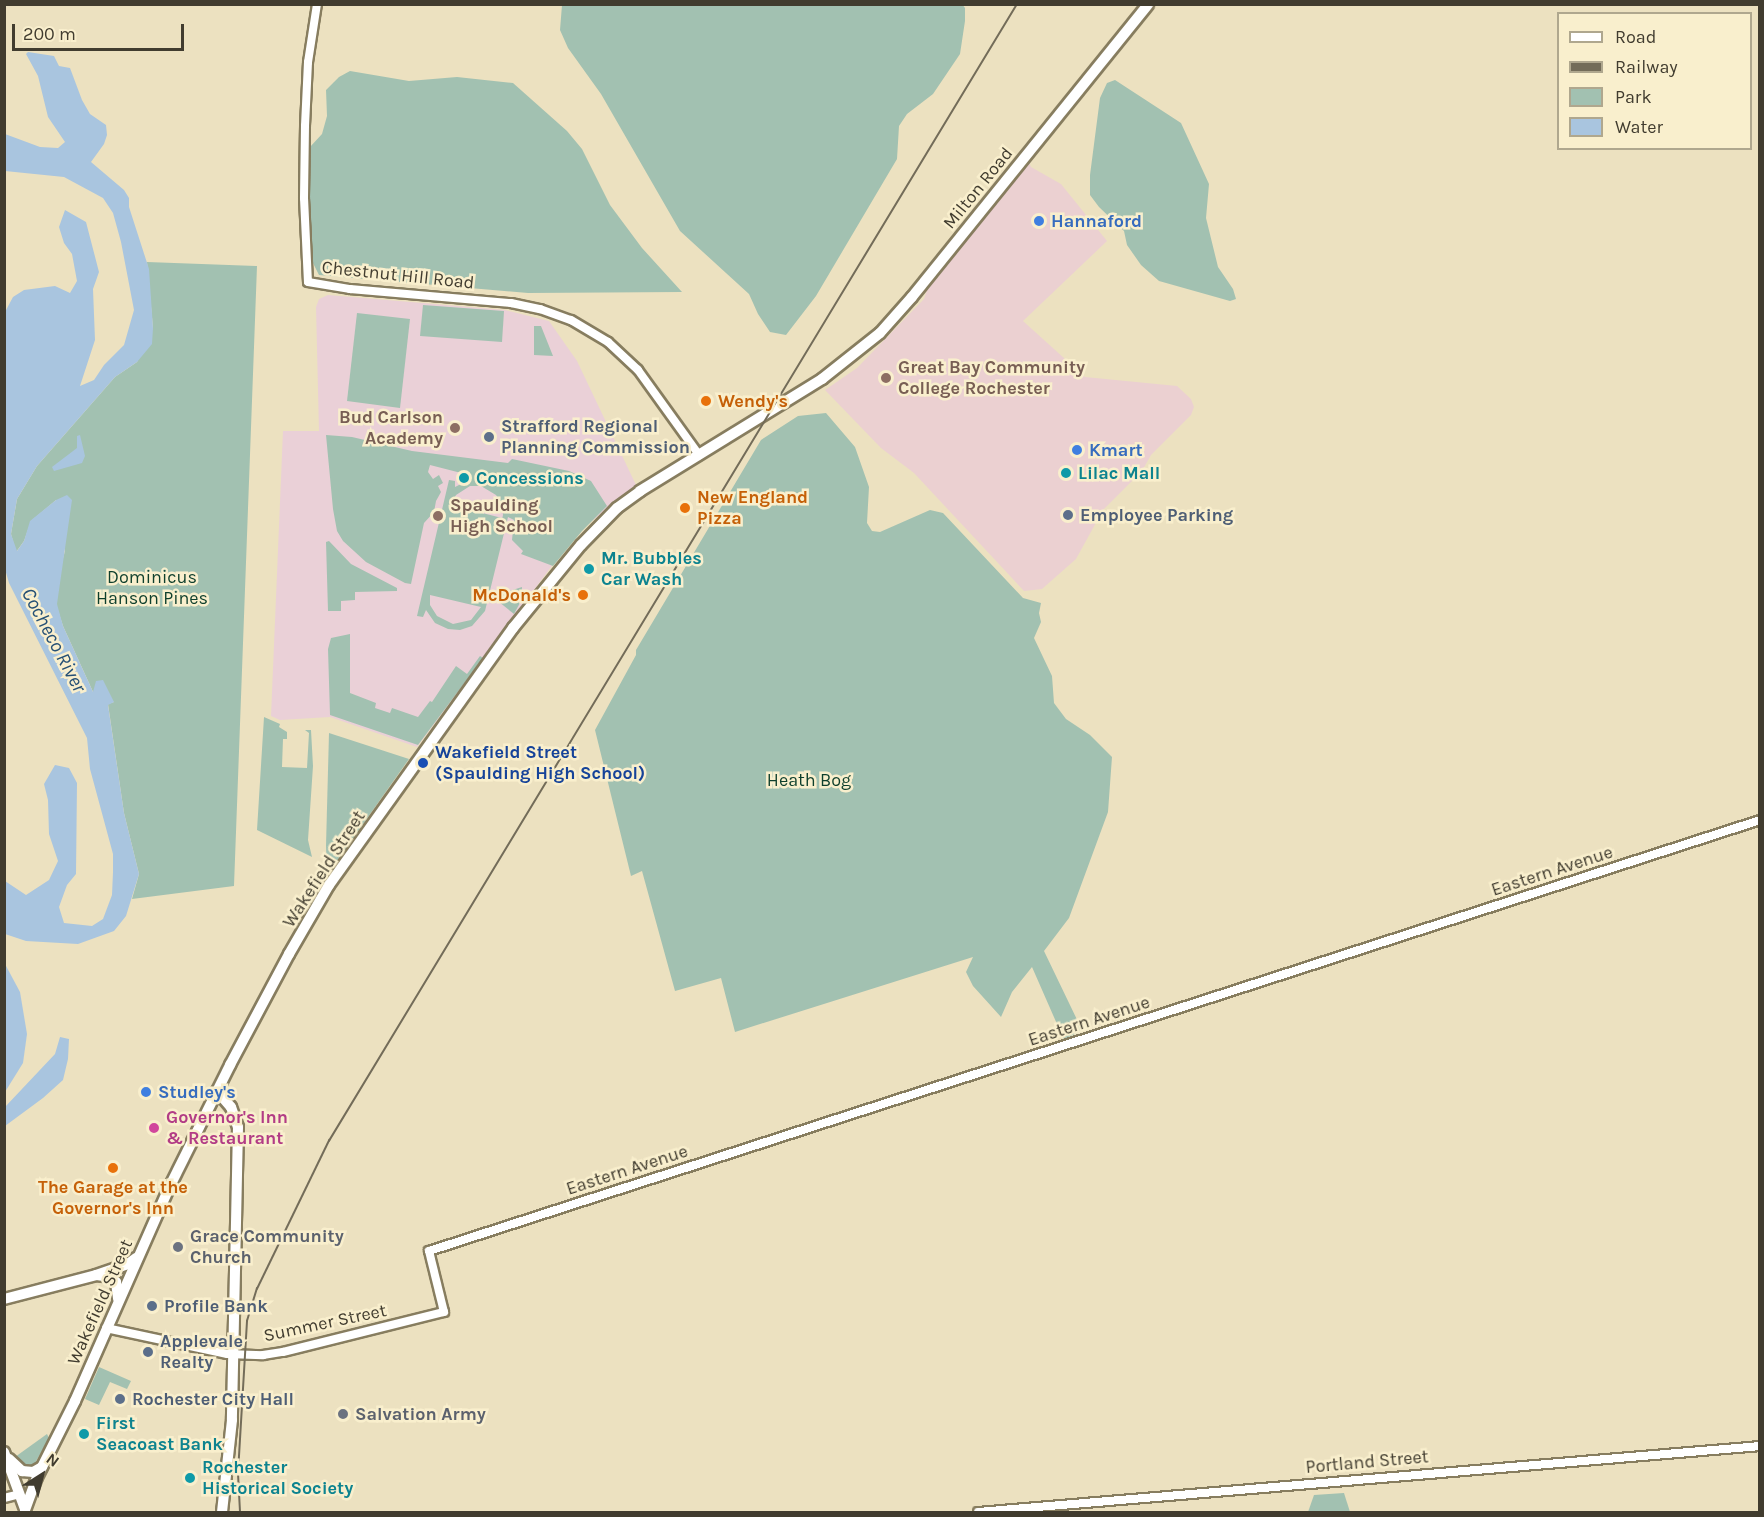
<!DOCTYPE html>
<html>
<head>
<meta charset="utf-8">
<style>
	body { margin:0 }
	#map { position:relative; width:1764px; height:1517px; overflow:hidden; background:#ece1c0; font-family:Karla,sans-serif }
	div>[style] { position:absolute }
	[style*='--x'] { left:calc(var(--x)*1px); top:calc(var(--y)*1px); width:calc(var(--w)*1px); rotate:calc(var(--a)*1deg) }
	.commercial>* { inset:0; background:#ebd0d1 }
	.education>* { inset:0; background:#ead0d7 }
	.green>* { inset:0; background:#a2c1b1 }
	.water>* { inset:0; background:#a9c5df }
	.roads { filter:drop-shadow(2px 0 #877d5f) drop-shadow(-2px 0 #877d5f) drop-shadow(0 2px #877d5f) drop-shadow(0 -2px #877d5f) }
	.minor>* { height:8px; margin:-4px; padding:0 4px; transform-origin:4px; border-radius:4px; background:#fff }
	.major>* { height:10px; margin:-5px; padding:0 5px; transform-origin:5px; border-radius:5px; background:#fff }
	.rail>* { height:1.5px; margin:-0.75px; padding:0 0.75px; transform-origin:0.75px; border-radius:0.75px; background:#736c59 }
	.dots>* { width:16px; height:16px; translate:-50% -50%; box-sizing:border-box; border:3px solid #f9efcd; border-radius:50% }
	span { translate:-50% -50%; white-space:nowrap; text-align:center; line-height:1.15; -webkit-text-stroke:5px #f9efcd; paint-order:stroke }
	.street-label { font-size:18px; color:#413c2f }
	.shop-label { font-size:18px; color:#366cbe; font-weight:700 }
	.left { translate:0 -50%; text-align:left }
	.education-label { font-size:18px; color:#785e54; font-weight:700 }
	.right { translate:-100% -50%; text-align:right }
	.food-label { font-size:18px; color:#c56008; font-weight:700 }
	.service-label { font-size:18px; color:#4e5e75; font-weight:700 }
	.culture-label { font-size:18px; color:#0d838f; font-weight:700 }
	.park-label { font-size:18px; color:#0e3f2c }
	.transit-label { font-size:18px; color:#164399; font-weight:700 }
	.hotel-label { font-size:18px; color:#b23c85; font-weight:700 }
	.worship-label { font-size:18px; color:#5b616d; font-weight:700 }
	.water-label { font-size:20px; color:#255075; font-style:italic }
	.frame { position:absolute; inset:0; border:6px solid #413c2f; pointer-events:none }
	.legend { position:absolute; left:1557px; top:12px; width:195px; height:138px; box-sizing:border-box; background:#f9efcd; border:2px solid #afa78e; margin:0; padding:8px 10px; list-style:none; font-size:18px; color:#413c2f }
	.legend li { display:flex; align-items:center; gap:12px; height:30px }
	.legend b { width:30px; border:2px solid #afa78e }
	.north { position:absolute; left:12px; top:1445px; width:60px; height:60px; -webkit-text-stroke:4px #f9efcd; paint-order:stroke; rotate:36deg; font-size:16px; font-weight:700; line-height:24px; text-align:center; color:#413c2f }
	.north::after { content:''; display:block; margin:auto; width:21px; height:27px; background:#413c2f; clip-path:polygon(50% 0,100% 100%,50% 72%,0 100%) }
	.scale { position:absolute; left:12px; top:24px; width:172px; height:27px; box-sizing:border-box; border:3px solid #413c2f; border-top:0; padding-left:8px; font-size:18px; line-height:21px; white-space:nowrap; color:#413c2f; -webkit-text-stroke:4px #f9efcd; paint-order:stroke }
</style>
</head>
<body>
<div id="map">
	<div class="commercial">
		<i style="clip-path:polygon(1029px 163px,1031px 167px,1061px 184px,1107px 241px,1023px 321px,1085px 377px,1177px 386px,1191px 399px,1194px 407px,1191px 415px,1151px 455px,1142px 471px,1103px 510px,1076px 559px,1042px 589px,1024px 591px,914px 473px,881px 448px,825px 390px,857px 368px,924px 299px,927px 290px)"></i>
	</div>
	<div class="education">
		<i style="clip-path:polygon(328px 295px,505px 310px,549px 321px,577px 361px,636px 485px,586px 526px,557px 559px,417px 747px,330px 717px,280px 720px,271px 716px,283px 431px,319px 431px,316px 307px,319px 299px)"></i>
	</div>
	<div class="green">
		<i style="clip-path:polygon(962px 4px,965px 8px,965px 21px,960px 54px,933px 94px,907px 114px,899px 126px,897px 159px,816px 296px,786px 335px,770px 332px,758px 314px,749px 294px,680px 231px,601px 94px,568px 48px,560px 30px,562px 5px)"></i>
		<i style="clip-path:polygon(350px 71px,409px 81px,457px 77px,513px 83px,567px 131px,582px 149px,610px 205px,642px 248px,682px 292px,528px 293px,319px 275px,312px 261px,310px 224px,310px 147px,322px 134px,327px 116px,326px 90px,339px 77px)"></i>
		<i style="clip-path:polygon(1115px 80px,1181px 123px,1209px 184px,1206px 218px,1218px 267px,1233px 289px,1236px 299px,1230px 301px,1159px 281px,1141px 265px,1127px 245px,1124px 231px,1099px 207px,1090px 195px,1090px 175px,1100px 98px,1107px 83px)"></i>
		<i style="clip-path:polygon(147px 262px,257px 266px,234px 886px,132px 899px,139px 874px,124px 813px,108px 704px,114px 702px,94px 694px,63px 626px,56px 604px,60px 569px,65px 551px,56px 500px,31px 521px,24px 541px,16px 552px,11px 534px,17px 499px,37px 466px,115px 377px,137px 362px,153px 328px)"></i>
		<i style="clip-path:polygon(423px 305px,504px 311px,502px 342px,420px 336px)"></i>
		<i style="clip-path:polygon(357px 313px,410px 319px,400px 408px,347px 401px)"></i>
		<i style="clip-path:polygon(534px 326px,541px 326px,553px 356px,534px 355px)"></i>
		<i style="clip-path:polygon(826px 413px,855px 447px,869px 487px,867px 523px,872px 531px,880px 532px,930px 510px,943px 513px,1023px 598px,1041px 603px,1039px 613px,1041px 622px,1034px 638px,1052px 676px,1054px 703px,1066px 719px,1090px 735px,1112px 757px,1108px 812px,1069px 918px,1044px 951px,1082px 1030px,1064px 1040px,1032px 967px,1012px 992px,1001px 1017px,973px 986px,966px 972px,973px 957px,735px 1032px,721px 978px,675px 991px,642px 871px,631px 876px,595px 730px,636px 655px,636px 650px,761px 440px,798px 416px)"></i>
		<i style="clip-path:polygon(evenodd,326px 435px,352px 437px,412px 451px,508px 463px,512px 459px,569px 471px,591px 481px,607px 506px,582px 531px,553px 566px,521px 554px,523px 551px,512px 540px,514px 520px,508px 517px,485px 611px,472px 626px,460px 630px,448px 629px,435px 623px,426px 610px,423px 617px,417px 616px,449px 480px,455px 481px,455px 487px,467px 481px,469px 475px,430px 465px,428px 472px,433px 479px,439px 475px,443px 483px,438px 486px,441px 492px,436px 501px,434px 512px,424px 523px,411px 584px,405px 583px,366px 562px,343px 541px,337px 531px,333px 509px,326px 435px,470px 486px,481px 486px,496px 495px,502px 504px,503px 515px,501px 524px,502px 518px,451px 505px,456px 495px,470px 486px,326px 435px,430px 595px,481px 607px,471px 620px,453px 624px,437px 616px,430px 605px,430px 595px)"></i>
		<i style="clip-path:polygon(329px 541px,351px 564px,397px 588px,397px 591px,355px 592px,355px 600px,341px 601px,341px 611px,328px 611px,326px 542px)"></i>
		<i style="clip-path:polygon(522px 587px,521px 601px,514px 614px,494px 598px,494px 596px)"></i>
		<i style="clip-path:polygon(350px 634px,350px 693px,376px 703px,375px 708px,390px 713px,392px 708px,418px 717px,430px 701px,432px 702px,456px 666px,467px 674px,480px 656px,483px 658px,418px 745px,330px 715px,328px 649px,331px 638px)"></i>
		<i style="clip-path:polygon(264px 717px,280px 724px,279px 727px,287px 732px,287px 739px,283px 739px,282px 767px,307px 768px,309px 733px,305px 730px,311px 730px,313px 766px,308px 840px,312px 857px,257px 830px)"></i>
		<i style="clip-path:polygon(329px 733px,409px 759px,327px 875px,326px 846px)"></i>
		<i style="clip-path:polygon(99px 1367px,131px 1381px,127px 1389px,110px 1382px,99px 1405px,85px 1399px)"></i>
		<i style="clip-path:polygon(47px 1434px,49px 1438px,34px 1465px,24px 1466px,15px 1457px)"></i>
		<i style="clip-path:polygon(1344px 1493px,1350px 1512px,1308px 1512px,1314px 1495px)"></i>
	</div>
	<div class="water">
		<i style="clip-path:polygon(28px 52px,54px 56px,59px 66px,70px 68px,82px 100px,90px 114px,106px 125px,107px 135px,104px 144px,91px 162px,124px 190px,129px 198px,129px 207px,149px 269px,153px 328px,152px 344px,137px 362px,115px 377px,37px 466px,17px 499px,11px 534px,17px 551px,24px 541px,30px 521px,56px 500px,67px 495px,72px 500px,57px 604px,63px 626px,93px 692px,96px 681px,103px 680px,114px 702px,108px 705px,124px 813px,139px 874px,126px 916px,114px 931px,78px 944px,26px 941px,5px 934px,5px 881px,26px 895px,49px 880px,58px 861px,49px 834px,48px 800px,44px 784px,55px 765px,69px 768px,77px 783px,76px 874px,67px 885px,59px 907px,64px 923px,92px 926px,103px 919px,112px 895px,113px 872px,113px 854px,90px 769px,87px 738px,9px 583px,5px 569px,5px 312px,13px 297px,24px 290px,55px 286px,70px 293px,77px 281px,72px 254px,64px 243px,59px 227px,65px 210px,86px 222px,99px 272px,93px 289px,95px 340px,80px 386px,94px 380px,104px 365px,124px 345px,134px 310px,121px 242px,113px 213px,103px 198px,64px 177px,5px 171px,5px 134px,40px 147px,58px 148px,65px 142px,48px 117px,38px 76px,26px 54px)"></i>
		<i style="clip-path:polygon(80px 435px,85px 456px,82px 463px,54px 471px,52px 467px,77px 448px,77px 436px)"></i>
		<i style="clip-path:polygon(5px 964px,20px 992px,27px 1034px,23px 1063px,5px 1092px)"></i>
		<i style="clip-path:polygon(60px 1037px,69px 1039px,68px 1059px,63px 1080px,43px 1098px,5px 1126px,5px 1107px,55px 1054px)"></i>
	</div>
	<div class="roads">
		<div class="minor">
			<i style="--x:317;--y:4;--w:59;--a:98.8"></i>
			<i style="--x:308;--y:62;--w:64;--a:92.7"></i>
			<i style="--x:305;--y:126;--w:72;--a:90.8"></i>
			<i style="--x:304;--y:198;--w:84;--a:87.3"></i>
			<i style="--x:308;--y:282;--w:43;--a:9.5"></i>
			<i style="--x:350;--y:289;--w:162;--a:5"></i>
			<i style="--x:511;--y:303;--w:30;--a:12"></i>
			<i style="--x:540;--y:309;--w:33;--a:20"></i>
			<i style="--x:571;--y:320;--w:43;--a:30.7"></i>
			<i style="--x:608;--y:342;--w:41;--a:43"></i>
			<i style="--x:638;--y:370;--w:105;--a:54.3"></i>
			<i style="--x:106;--y:1328;--w:124;--a:12.1"></i>
			<i style="--x:227;--y:1354;--w:36;--a:2"></i>
			<i style="--x:263;--y:1355;--w:20;--a:-9"></i>
			<i style="--x:283;--y:1352;--w:166;--a:-14"></i>
			<i style="--x:444;--y:1312;--w:63;--a:-103.8"></i>
			<i style="--x:429;--y:1251;--w:1399;--a:-17.94"></i>
			<i style="--x:4;--y:1498;--w:16;--a:-14"></i>
			<i style="--x:978;--y:1512;--w:785;--a:-4.82"></i>
		</div>
		<div class="major">
			<i style="--x:217;--y:1091;--w:21;--a:49"></i>
			<i style="--x:231;--y:1107;--w:21;--a:71"></i>
			<i style="--x:238;--y:1127;--w:293;--a:91.2"></i>
			<i style="--x:232;--y:1420;--w:93;--a:96.2"></i>
			<i style="--x:97;--y:1275;--w:13;--a:9"></i>
			<i style="--x:110;--y:1277;--w:8;--a:40"></i>
			<i style="--x:116;--y:1282;--w:17;--a:83"></i>
			<i style="--x:4;--y:1299;--w:95;--a:-14.6"></i>
			<i style="--x:96;--y:1275;--w:34;--a:-19"></i>
			<i style="--x:128;--y:1264;--w:10;--a:-37"></i>
			<i style="--x:4;--y:1452;--w:61;--a:69.8"></i>
			<i style="--x:9;--y:1459;--w:18;--a:43"></i>
			<i style="--x:22;--y:1471;--w:11;--a:5"></i>
			<i style="--x:33;--y:1472;--w:10;--a:-29"></i>
			<i style="--x:25;--y:1510;--w:35;--a:-70"></i>
			<i style="--x:37;--y:1477;--w:85;--a:-63.4"></i>
			<i style="--x:75;--y:1401;--w:231;--a:-66.2"></i>
			<i style="--x:168;--y:1190;--w:140;--a:-63.6"></i>
			<i style="--x:230;--y:1065;--w:126;--a:-62"></i>
			<i style="--x:289;--y:954;--w:80;--a:-59.9"></i>
			<i style="--x:329;--y:885;--w:316;--a:-54.4"></i>
			<i style="--x:513;--y:628;--w:107;--a:-50.7"></i>
			<i style="--x:581;--y:545;--w:52;--a:-45.8"></i>
			<i style="--x:617;--y:508;--w:29;--a:-36"></i>
			<i style="--x:640;--y:491;--w:214;--a:-31.6"></i>
			<i style="--x:822;--y:379;--w:74;--a:-38.4"></i>
			<i style="--x:880;--y:333;--w:48;--a:-48.4"></i>
			<i style="--x:912;--y:297;--w:376;--a:-51.1"></i>
		</div>
	</div>
	<div class="rail">
		<i style="--x:240;--y:1512;--w:39;--a:-93"></i>
		<i style="--x:238;--y:1473;--w:152;--a:-86.6"></i>
		<i style="--x:247;--y:1321;--w:34;--a:-73"></i>
		<i style="--x:257;--y:1289;--w:165;--a:-64.1"></i>
		<i style="--x:329;--y:1141;--w:1329;--a:-58.82"></i>
	</div>
	<div class="dots">
		<i style="left:1039px;top:221px;background:#3f7fe0"></i>
		<i style="left:886px;top:378px;background:#8d6e63"></i>
		<i style="left:706px;top:401px;background:#e8710a"></i>
		<i style="left:455px;top:428px;background:#8d6e63"></i>
		<i style="left:489px;top:437px;background:#5c6f8a"></i>
		<i style="left:1077px;top:450px;background:#3f7fe0"></i>
		<i style="left:1066px;top:473px;background:#0f9aa8"></i>
		<i style="left:464px;top:478px;background:#0f9aa8"></i>
		<i style="left:685px;top:508px;background:#e8710a"></i>
		<i style="left:1068px;top:515px;background:#5c6f8a"></i>
		<i style="left:438px;top:516px;background:#8d6e63"></i>
		<i style="left:589px;top:569px;background:#0f9aa8"></i>
		<i style="left:583px;top:595px;background:#e8710a"></i>
		<i style="left:423px;top:763px;background:#1a4fb4"></i>
		<i style="left:146px;top:1092px;background:#3f7fe0"></i>
		<i style="left:154px;top:1128px;background:#d1479c"></i>
		<i style="left:113px;top:1168px;background:#e8710a"></i>
		<i style="left:178px;top:1247px;background:#6b7280"></i>
		<i style="left:152px;top:1306px;background:#5c6f8a"></i>
		<i style="left:148px;top:1352px;background:#5c6f8a"></i>
		<i style="left:120px;top:1399px;background:#5c6f8a"></i>
		<i style="left:343px;top:1414px;background:#6b7280"></i>
		<i style="left:84px;top:1434px;background:#0f9aa8"></i>
		<i style="left:190px;top:1478px;background:#0f9aa8"></i>
	</div>
	<div class="street-label">
		<span style="left:978px;top:188px;rotate:-51deg">Milton Road</span>
		<span style="left:398px;top:275px;rotate:6deg">Chestnut Hill Road</span>
		<span style="left:324px;top:869px;rotate:-57deg">Wakefield Street</span>
		<span style="left:1552px;top:871px;rotate:-18deg">Eastern Avenue</span>
		<span style="left:1089px;top:1021px;rotate:-18deg">Eastern Avenue</span>
		<span style="left:627px;top:1170px;rotate:-18deg">Eastern Avenue</span>
		<span style="left:100px;top:1302px;rotate:-66deg">Wakefield Street</span>
		<span style="left:325px;top:1323px;rotate:-12deg">Summer Street</span>
		<span style="left:1367px;top:1462px;rotate:-5deg">Portland Street</span>
	</div>
	<div class="shop-label">
		<span class="left" style="left:1051px;top:221px">Hannaford</span>
		<span class="left" style="left:1089px;top:450px">Kmart</span>
		<span class="left" style="left:158px;top:1092px">Studley's</span>
	</div>
	<div class="education-label">
		<span class="left" style="left:898px;top:378px">Great Bay Community<br>College Rochester</span>
		<span class="right" style="left:443px;top:428px">Bud Carlson<br>Academy</span>
		<span class="left" style="left:450px;top:516px">Spaulding<br>High School</span>
	</div>
	<div class="food-label">
		<span class="left" style="left:718px;top:401px">Wendy's</span>
		<span class="left" style="left:697px;top:508px">New England<br>Pizza</span>
		<span class="right" style="left:571px;top:595px">McDonald's</span>
		<span style="left:113px;top:1198px">The Garage at the<br>Governor's Inn</span>
	</div>
	<div class="service-label">
		<span class="left" style="left:501px;top:437px">Strafford Regional<br>Planning Commission</span>
		<span class="left" style="left:1080px;top:515px">Employee Parking</span>
		<span class="left" style="left:164px;top:1306px">Profile Bank</span>
		<span class="left" style="left:160px;top:1352px">Applevale<br>Realty</span>
		<span class="left" style="left:132px;top:1399px">Rochester City Hall</span>
	</div>
	<div class="culture-label">
		<span class="left" style="left:1078px;top:473px">Lilac Mall</span>
		<span class="left" style="left:476px;top:478px">Concessions</span>
		<span class="left" style="left:601px;top:569px">Mr. Bubbles<br>Car Wash</span>
		<span class="left" style="left:96px;top:1434px">First<br>Seacoast Bank</span>
		<span class="left" style="left:202px;top:1478px">Rochester<br>Historical Society</span>
	</div>
	<div class="park-label">
		<span style="left:152px;top:588px">Dominicus<br>Hanson Pines</span>
		<span style="left:809px;top:780px">Heath Bog</span>
	</div>
	<div class="transit-label">
		<span class="left" style="left:435px;top:763px">Wakefield Street<br>(Spaulding High School)</span>
	</div>
	<div class="hotel-label">
		<span class="left" style="left:166px;top:1128px">Governor's Inn<br>&amp; Restaurant</span>
	</div>
	<div class="worship-label">
		<span class="left" style="left:190px;top:1247px">Grace Community<br>Church</span>
		<span class="left" style="left:355px;top:1414px">Salvation Army</span>
	</div>
	<div class="water-label">
		<span style="left:54px;top:640px;rotate:62deg">Cocheco River</span>
	</div>
	<div class="frame"></div>
	<ul class="legend">
	<li><b style="height:8px;background:#fff"></b>Road</li>
	<li><b style="height:8px;background:#736c59"></b>Railway</li>
	<li><b style="height:16px;background:#a2c1b1"></b>Park</li>
	<li><b style="height:16px;background:#a9c5df"></b>Water</li>
	</ul>
	<div class="north">N</div>
	<div class="scale">200 m</div>
</div>
</body>
</html>
